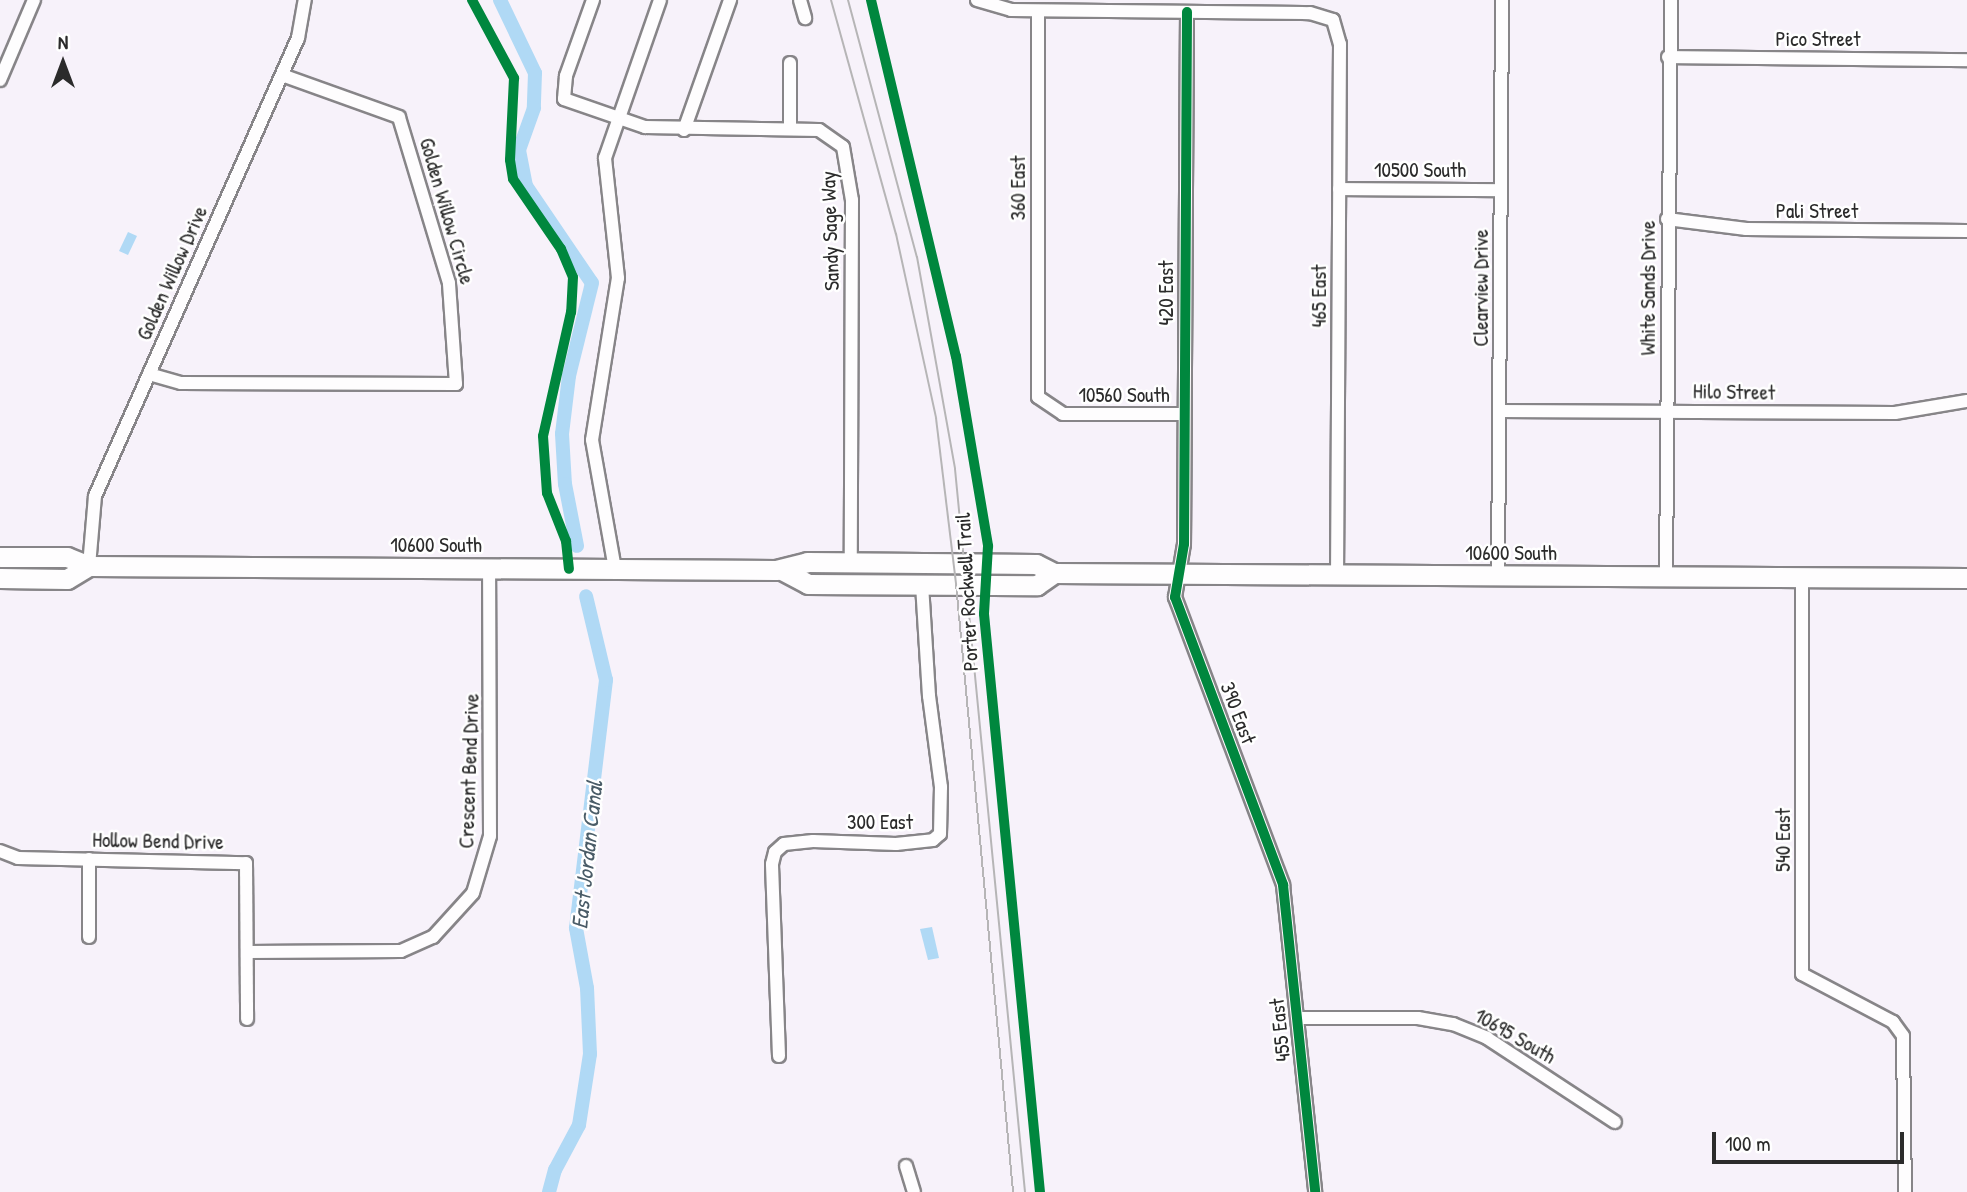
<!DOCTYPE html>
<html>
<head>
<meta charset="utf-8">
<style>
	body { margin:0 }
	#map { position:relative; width:1967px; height:1192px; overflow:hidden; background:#f7f2fa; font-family:"Patrick Hand",sans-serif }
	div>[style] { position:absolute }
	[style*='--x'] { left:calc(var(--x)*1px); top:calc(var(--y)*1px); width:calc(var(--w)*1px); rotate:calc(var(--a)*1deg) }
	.water>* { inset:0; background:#b0d9f5 }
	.canal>* { height:14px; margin:-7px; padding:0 7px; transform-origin:7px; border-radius:7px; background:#b0d9f5 }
	.roads { filter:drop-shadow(2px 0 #878588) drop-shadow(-2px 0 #878588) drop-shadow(0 2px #878588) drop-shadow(0 -2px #878588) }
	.street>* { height:12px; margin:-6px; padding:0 6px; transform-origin:6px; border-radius:6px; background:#fefdfe }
	.primary>* { height:19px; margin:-9.5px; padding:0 9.5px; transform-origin:9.5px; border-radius:9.5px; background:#fefdfe }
	.tram>* { height:2px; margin:-1px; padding:0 1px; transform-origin:1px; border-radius:1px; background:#b6b5b6 }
	.cycleway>* { height:10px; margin:-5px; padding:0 5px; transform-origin:5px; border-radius:5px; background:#00873e }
	span { translate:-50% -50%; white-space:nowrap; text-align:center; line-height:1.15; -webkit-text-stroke:5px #fff; paint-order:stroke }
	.street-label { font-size:21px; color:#2b2b2b }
	.water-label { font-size:23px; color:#4a5c67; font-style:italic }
	.north { position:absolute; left:28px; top:28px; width:70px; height:70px; -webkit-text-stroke:5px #fff; paint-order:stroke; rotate:0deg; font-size:19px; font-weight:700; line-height:28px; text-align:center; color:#2b2b2b }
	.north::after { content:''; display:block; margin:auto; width:24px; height:32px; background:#2b2b2b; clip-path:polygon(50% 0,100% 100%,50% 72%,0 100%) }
	.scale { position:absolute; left:1712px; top:1132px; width:192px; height:32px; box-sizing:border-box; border:4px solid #2b2b2b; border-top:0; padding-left:9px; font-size:21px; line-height:24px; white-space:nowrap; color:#2b2b2b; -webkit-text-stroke:5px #fff; paint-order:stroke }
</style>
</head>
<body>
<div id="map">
	<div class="water">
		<i style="clip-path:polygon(128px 232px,137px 236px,128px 255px,119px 251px)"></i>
		<i style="clip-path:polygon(932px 927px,939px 958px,928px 960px,920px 929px)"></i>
	</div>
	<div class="canal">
		<i style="--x:500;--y:0;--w:81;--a:64.4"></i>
		<i style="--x:535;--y:73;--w:35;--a:92"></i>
		<i style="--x:534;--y:108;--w:45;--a:109.7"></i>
		<i style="--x:519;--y:150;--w:37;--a:79"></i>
		<i style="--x:526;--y:186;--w:117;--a:55.8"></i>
		<i style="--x:592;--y:283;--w:96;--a:103.9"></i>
		<i style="--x:569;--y:376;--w:58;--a:96.9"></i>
		<i style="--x:562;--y:434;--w:50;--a:86.6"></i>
		<i style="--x:565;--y:484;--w:63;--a:79"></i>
		<i style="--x:549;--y:1192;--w:23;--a:-75"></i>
		<i style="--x:555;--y:1170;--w:51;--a:-61.9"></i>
		<i style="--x:579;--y:1125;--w:72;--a:-81.2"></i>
		<i style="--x:590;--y:1054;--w:66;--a:-92.6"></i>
		<i style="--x:587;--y:988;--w:61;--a:-100.4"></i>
		<i style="--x:576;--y:928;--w:250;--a:-83.1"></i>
		<i style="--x:606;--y:680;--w:86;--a:-103.4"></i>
	</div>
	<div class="roads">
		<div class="street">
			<i style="--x:593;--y:0;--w:81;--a:109.6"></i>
			<i style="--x:566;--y:76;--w:23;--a:95"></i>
			<i style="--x:564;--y:99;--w:86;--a:19.1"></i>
			<i style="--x:645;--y:127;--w:174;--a:1"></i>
			<i style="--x:819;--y:130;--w:29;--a:35"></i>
			<i style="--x:843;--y:147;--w:54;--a:80.4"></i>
			<i style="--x:852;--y:200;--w:363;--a:90.2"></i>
			<i style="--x:800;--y:0;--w:19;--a:74"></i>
			<i style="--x:977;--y:0;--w:35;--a:16"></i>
			<i style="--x:1011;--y:10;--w:299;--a:0.6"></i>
			<i style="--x:1310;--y:13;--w:24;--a:17"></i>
			<i style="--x:1333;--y:20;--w:25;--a:74"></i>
			<i style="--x:1340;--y:44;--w:530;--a:90.32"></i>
			<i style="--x:1038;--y:11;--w:386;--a:90"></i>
			<i style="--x:1038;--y:397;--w:30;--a:34"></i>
			<i style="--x:1063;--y:414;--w:121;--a:0"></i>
			<i style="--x:1187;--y:12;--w:532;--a:90.32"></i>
			<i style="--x:1184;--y:544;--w:54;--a:99.6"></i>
			<i style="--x:1175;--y:597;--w:308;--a:69.4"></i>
			<i style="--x:1283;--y:885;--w:309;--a:84"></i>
			<i style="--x:1668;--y:57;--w:299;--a:0.6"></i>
			<i style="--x:790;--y:63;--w:66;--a:90"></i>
			<i style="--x:0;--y:80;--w:87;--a:-67"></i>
			<i style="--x:684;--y:130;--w:138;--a:-70.5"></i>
			<i style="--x:1339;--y:189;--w:162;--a:0.4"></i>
			<i style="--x:1667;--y:219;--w:80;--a:7.2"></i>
			<i style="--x:1746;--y:229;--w:221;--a:0.5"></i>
			<i style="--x:149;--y:374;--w:33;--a:16"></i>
			<i style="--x:181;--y:383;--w:275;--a:0.2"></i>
			<i style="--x:456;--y:384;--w:101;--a:-94"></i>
			<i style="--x:449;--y:283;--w:173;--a:-106.8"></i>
			<i style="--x:399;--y:117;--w:124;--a:-160.3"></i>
			<i style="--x:1499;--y:411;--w:396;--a:0.3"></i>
			<i style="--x:1895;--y:413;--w:73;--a:-9.5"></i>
			<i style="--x:89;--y:566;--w:70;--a:-85.1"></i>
			<i style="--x:95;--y:496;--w:501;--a:-66.1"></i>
			<i style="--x:298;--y:38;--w:39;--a:-80"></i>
			<i style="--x:615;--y:569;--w:131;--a:-100.1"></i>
			<i style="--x:592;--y:440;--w:164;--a:-80.9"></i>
			<i style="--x:618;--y:278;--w:121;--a:-96.2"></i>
			<i style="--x:605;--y:158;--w:167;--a:-70.8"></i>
			<i style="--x:1498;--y:576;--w:576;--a:-89.6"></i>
			<i style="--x:1666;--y:576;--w:576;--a:-89.5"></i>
			<i style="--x:1802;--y:577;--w:397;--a:90"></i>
			<i style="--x:1802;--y:974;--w:103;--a:27.8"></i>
			<i style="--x:1893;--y:1022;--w:17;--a:54"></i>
			<i style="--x:1903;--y:1036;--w:156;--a:89.3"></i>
			<i style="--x:0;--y:851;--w:19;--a:21"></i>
			<i style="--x:18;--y:858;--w:228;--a:1.3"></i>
			<i style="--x:246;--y:863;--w:156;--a:89.6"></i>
			<i style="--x:89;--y:859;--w:78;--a:90"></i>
			<i style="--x:248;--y:952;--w:153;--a:-0.4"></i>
			<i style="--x:401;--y:951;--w:35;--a:-24"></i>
			<i style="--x:433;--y:937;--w:59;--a:-47.7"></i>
			<i style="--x:473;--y:893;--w:59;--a:-73.4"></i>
			<i style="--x:490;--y:836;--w:268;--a:-90.2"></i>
			<i style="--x:1299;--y:1018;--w:119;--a:0"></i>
			<i style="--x:1418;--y:1018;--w:36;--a:10"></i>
			<i style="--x:1453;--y:1024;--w:37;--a:22"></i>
			<i style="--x:1487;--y:1038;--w:153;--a:33.3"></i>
			<i style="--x:779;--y:1056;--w:192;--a:-92.1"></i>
			<i style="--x:772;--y:864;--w:12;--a:-76"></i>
			<i style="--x:775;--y:852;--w:12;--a:-42"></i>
			<i style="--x:784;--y:844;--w:29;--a:-6"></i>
			<i style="--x:813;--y:841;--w:83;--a:2.1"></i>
			<i style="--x:896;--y:844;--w:37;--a:-6"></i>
			<i style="--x:933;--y:840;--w:9;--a:-41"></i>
			<i style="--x:940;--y:834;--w:47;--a:-88.8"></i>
			<i style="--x:941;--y:787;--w:92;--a:-97.5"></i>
			<i style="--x:929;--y:696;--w:112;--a:-93.6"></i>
			<i style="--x:906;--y:1166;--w:27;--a:73"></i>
		</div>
		<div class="primary">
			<i style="--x:0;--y:557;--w:67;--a:0"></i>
			<i style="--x:67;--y:557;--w:24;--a:22"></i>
			<i style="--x:89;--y:566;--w:687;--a:0.33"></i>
			<i style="--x:776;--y:570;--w:32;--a:-14"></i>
			<i style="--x:807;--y:562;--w:229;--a:0.5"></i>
			<i style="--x:1036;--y:564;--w:20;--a:27"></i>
			<i style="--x:1054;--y:573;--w:913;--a:0.31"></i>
			<i style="--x:782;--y:570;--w:30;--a:28"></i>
			<i style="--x:808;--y:584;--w:229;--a:0.3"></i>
			<i style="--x:1037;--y:585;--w:21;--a:-35"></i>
			<i style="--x:0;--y:578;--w:67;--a:0.9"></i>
			<i style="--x:67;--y:579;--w:26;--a:-31"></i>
		</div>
	</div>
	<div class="tram">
		<i style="--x:831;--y:0;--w:243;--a:74.5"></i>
		<i style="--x:896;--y:234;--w:188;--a:77.7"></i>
		<i style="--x:936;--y:418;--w:167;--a:83.1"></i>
		<i style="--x:956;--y:584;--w:611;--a:84.64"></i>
		<i style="--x:848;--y:0;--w:266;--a:75"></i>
		<i style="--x:917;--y:257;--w:215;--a:79.8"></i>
		<i style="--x:955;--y:469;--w:726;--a:84.47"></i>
	</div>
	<div class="cycleway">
		<i style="--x:472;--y:0;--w:89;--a:61.7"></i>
		<i style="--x:514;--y:78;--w:82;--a:92.8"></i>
		<i style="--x:510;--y:160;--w:19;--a:81"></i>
		<i style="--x:513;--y:179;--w:85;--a:55.6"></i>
		<i style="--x:561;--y:249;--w:30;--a:67"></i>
		<i style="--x:573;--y:277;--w:35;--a:93"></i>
		<i style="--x:571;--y:312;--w:127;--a:102.7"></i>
		<i style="--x:543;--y:436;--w:57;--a:86"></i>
		<i style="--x:547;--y:493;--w:52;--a:68.4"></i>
		<i style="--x:566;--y:541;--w:28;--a:84"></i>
		<i style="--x:871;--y:0;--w:366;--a:76.6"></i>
		<i style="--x:956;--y:356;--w:193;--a:80.4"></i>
		<i style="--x:988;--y:546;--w:68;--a:93.4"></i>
		<i style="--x:984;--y:614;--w:581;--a:84.47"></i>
		<i style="--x:1187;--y:12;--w:532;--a:90.32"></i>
		<i style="--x:1184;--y:544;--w:54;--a:99.6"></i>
		<i style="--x:1175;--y:597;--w:308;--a:69.4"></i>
		<i style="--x:1283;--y:885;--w:309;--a:84"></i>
	</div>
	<div class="street-label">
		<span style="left:1818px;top:39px">Pico Street</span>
		<span style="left:1420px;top:170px">10500 South</span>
		<span style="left:1018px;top:188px;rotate:-90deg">360 East</span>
		<span style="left:447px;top:211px;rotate:74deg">Golden Willow Circle</span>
		<span style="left:1817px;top:211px">Pali Street</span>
		<span style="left:830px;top:231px;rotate:-92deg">Sandy Sage Way</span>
		<span style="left:172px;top:273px;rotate:-66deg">Golden Willow Drive</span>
		<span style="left:1481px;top:288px;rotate:-90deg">Clearview Drive</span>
		<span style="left:1648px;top:288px;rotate:-90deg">White Sands Drive</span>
		<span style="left:1166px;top:293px;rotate:-90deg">420 East</span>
		<span style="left:1319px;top:296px;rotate:-90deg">465 East</span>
		<span style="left:1734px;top:392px;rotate:1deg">Hilo Street</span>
		<span style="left:1124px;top:395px">10560 South</span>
		<span style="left:436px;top:545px">10600 South</span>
		<span style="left:1511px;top:553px">10600 South</span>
		<span style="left:967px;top:592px;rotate:-93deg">Porter Rockwell Trail</span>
		<span style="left:1238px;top:713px;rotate:69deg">390 East</span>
		<span style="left:469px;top:771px;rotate:-88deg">Crescent Bend Drive</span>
		<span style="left:880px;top:822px">300 East</span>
		<span style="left:1783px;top:840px;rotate:-90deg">540 East</span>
		<span style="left:158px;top:841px;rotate:1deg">Hollow Bend Drive</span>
		<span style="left:1280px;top:1030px;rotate:-96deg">455 East</span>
		<span style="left:1515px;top:1036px;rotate:30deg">10695 South</span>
	</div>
	<div class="water-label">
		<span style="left:587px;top:855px;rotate:-84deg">East Jordan Canal</span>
	</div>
	<div class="north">N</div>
	<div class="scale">100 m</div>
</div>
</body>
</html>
